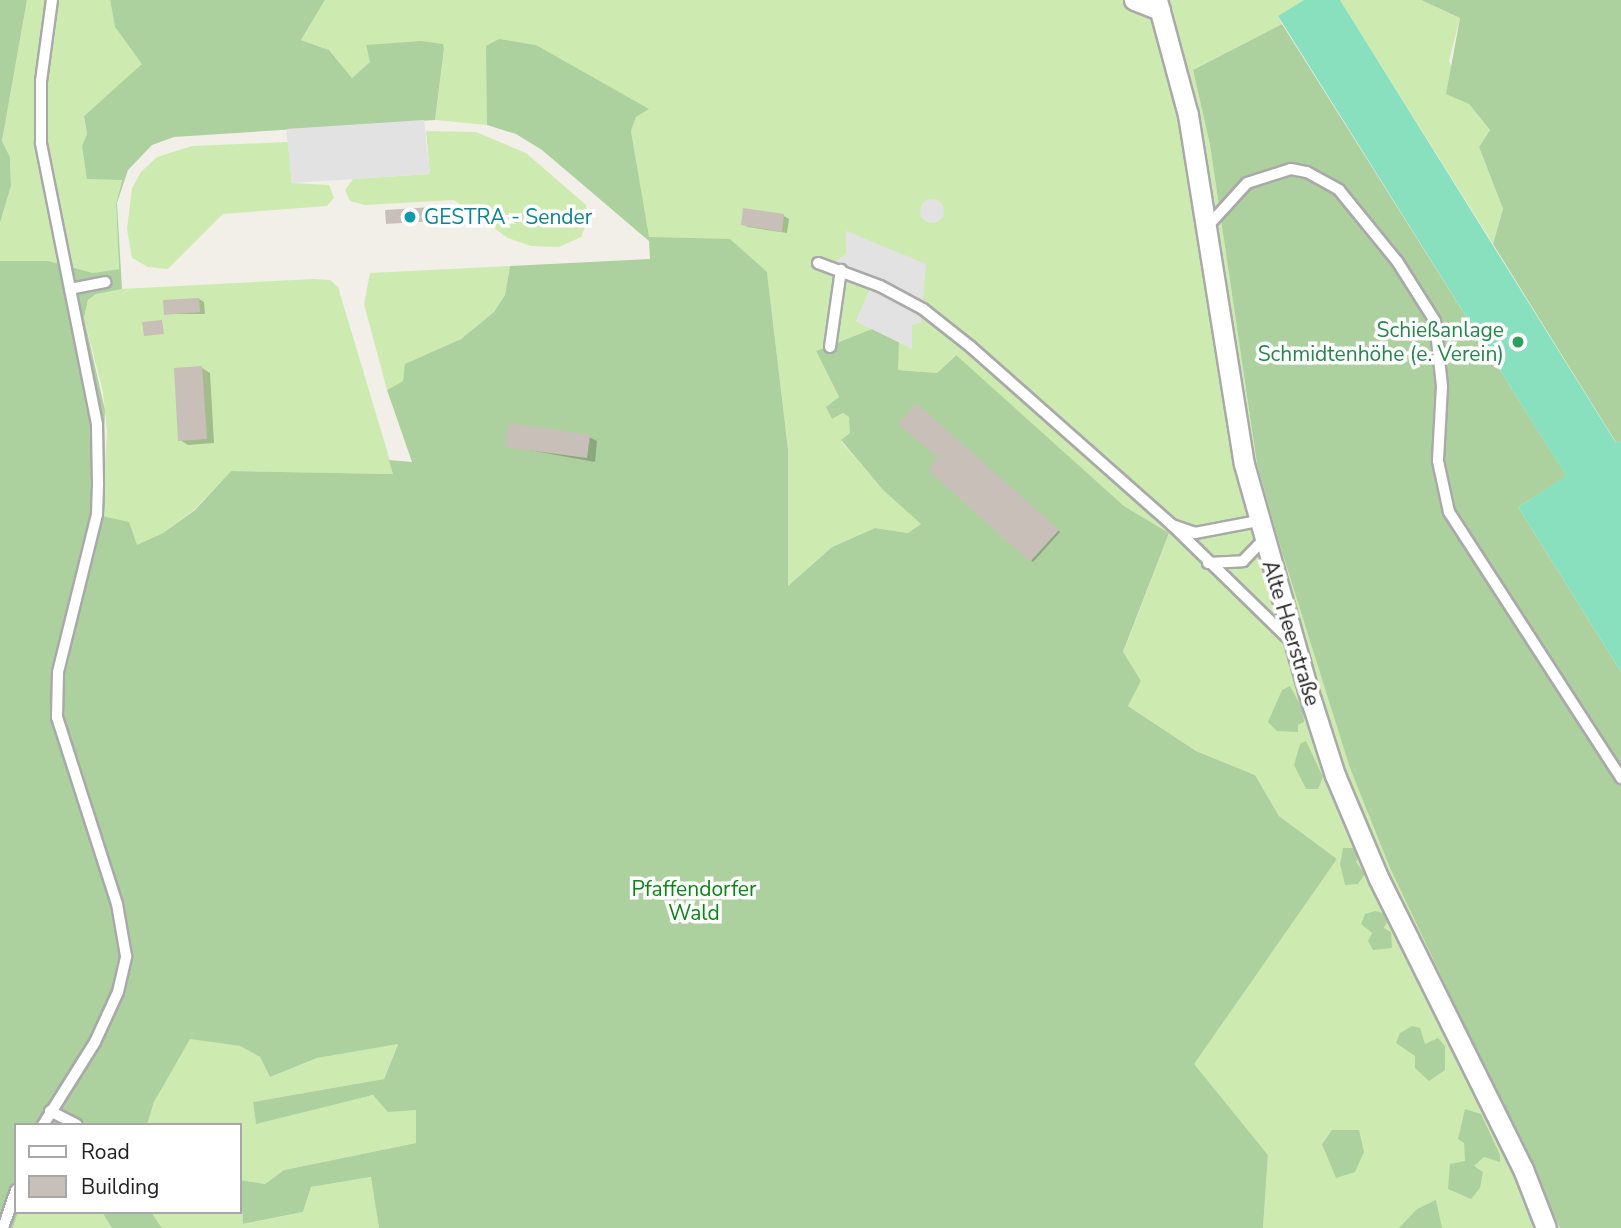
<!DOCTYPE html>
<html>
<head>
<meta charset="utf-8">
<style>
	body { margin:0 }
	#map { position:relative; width:1621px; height:1228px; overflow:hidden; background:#f2efe9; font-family:"Nunito Sans",sans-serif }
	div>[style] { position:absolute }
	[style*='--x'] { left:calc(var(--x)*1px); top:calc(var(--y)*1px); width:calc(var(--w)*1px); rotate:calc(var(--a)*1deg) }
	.grass>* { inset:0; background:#cdebb0 }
	.forest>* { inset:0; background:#add19e }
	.pitch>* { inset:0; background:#88e0be }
	.parking>* { inset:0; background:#e2e2e2 }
	.round { border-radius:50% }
	.shadow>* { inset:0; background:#0003 }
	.building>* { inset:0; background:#c7bfb8 }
	.roads { filter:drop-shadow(2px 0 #a9a9a9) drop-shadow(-2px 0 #a9a9a9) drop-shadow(0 2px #a9a9a9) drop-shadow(0 -2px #a9a9a9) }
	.lane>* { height:10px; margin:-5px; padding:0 5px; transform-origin:5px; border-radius:5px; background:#fff }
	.street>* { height:19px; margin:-9.5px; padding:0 9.5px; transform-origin:9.5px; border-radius:9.5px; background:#fff }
	.dots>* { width:19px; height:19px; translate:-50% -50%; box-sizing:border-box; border:4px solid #fff; border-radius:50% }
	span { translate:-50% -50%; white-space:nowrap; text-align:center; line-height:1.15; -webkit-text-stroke:7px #fff; paint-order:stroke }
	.culture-label { font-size:21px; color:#0d838f }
	.left { translate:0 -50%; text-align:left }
	.leisure-label { font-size:21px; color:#27864d }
	.right { translate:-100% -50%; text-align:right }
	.street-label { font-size:21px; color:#222 }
	.park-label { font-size:21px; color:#0c8416 }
	.legend { position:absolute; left:14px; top:1123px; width:228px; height:91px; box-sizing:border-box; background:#fff; border:2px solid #a7a7a7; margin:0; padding:9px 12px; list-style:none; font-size:21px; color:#222 }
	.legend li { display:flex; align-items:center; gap:14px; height:35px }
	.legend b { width:35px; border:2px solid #a7a7a7 }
</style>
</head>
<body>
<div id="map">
	<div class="grass">
		<i style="clip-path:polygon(27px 0,110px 0,115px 27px,143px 64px,84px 116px,87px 134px,82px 147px,122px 179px,116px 204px,119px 269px,93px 273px,49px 261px,0 261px,0 223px,11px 186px,10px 157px,2px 141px)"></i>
		<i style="clip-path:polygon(325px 0,1304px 0,1278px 16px,1282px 24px,1193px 70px,1210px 145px,1257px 464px,1350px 767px,1390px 868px,1560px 1228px,1263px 1228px,1268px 1155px,1193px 1064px,1337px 859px,1279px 816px,1255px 775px,1196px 751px,1128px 706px,1141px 681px,1123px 653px,1169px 533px,1124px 506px,955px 355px,937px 373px,897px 370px,899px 342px,912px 349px,873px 283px,856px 321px,872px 329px,816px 351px,839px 397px,827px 407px,832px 419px,843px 413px,850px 417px,850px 433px,841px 441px,883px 490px,922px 524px,908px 533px,875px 528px,832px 547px,787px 587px,788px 449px,767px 272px,648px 237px,631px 131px,636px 117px,648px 109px,487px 46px,487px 125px,435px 120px,444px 49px,366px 46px,371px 62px,352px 78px,329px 50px,301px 40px)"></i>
		<i style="clip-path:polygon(1340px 0,1421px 0,1460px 18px,1449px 61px,1469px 104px,1490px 130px,1479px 147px,1503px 209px,1493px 244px)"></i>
		<i style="clip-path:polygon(426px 131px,476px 132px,526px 153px,586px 205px,588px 220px,581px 237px,559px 247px,531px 246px,508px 238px,454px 200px,365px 205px,350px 201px,345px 190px,353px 179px,430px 174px)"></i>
		<i style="clip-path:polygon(288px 142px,292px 183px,329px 185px,334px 198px,327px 206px,223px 214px,168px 269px,148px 267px,132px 258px,127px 229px,132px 188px,141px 172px,157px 157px,192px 146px)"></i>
		<i style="clip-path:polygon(510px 266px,505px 295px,494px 312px,461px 339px,406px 364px,403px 381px,387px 390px,364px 304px,370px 273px)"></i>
		<i style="clip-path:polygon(314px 279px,330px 280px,338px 287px,394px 474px,231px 471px,195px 509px,163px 533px,137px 546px,102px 516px,107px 432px,103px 392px,84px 318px,88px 300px,101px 290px)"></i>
		<i style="clip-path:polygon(189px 1038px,240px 1046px,260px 1057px,270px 1077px,317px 1058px,398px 1043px,384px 1079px,253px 1102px,256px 1123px,373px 1095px,416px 1110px,416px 1143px,284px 1170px,265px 1184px,240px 1180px,240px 1125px,147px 1125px,154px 1102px)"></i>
		<i style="clip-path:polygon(372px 1177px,379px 1228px,162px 1228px,151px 1212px,240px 1212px,240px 1208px,244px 1224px,303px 1212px,311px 1187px)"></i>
		<i style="clip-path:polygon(18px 1212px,102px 1212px,112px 1228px,13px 1228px)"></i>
	</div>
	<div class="forest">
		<i style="clip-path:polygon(0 0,27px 0,2px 141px,10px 157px,11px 186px,0 223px)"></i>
		<i style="clip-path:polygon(110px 0,325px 0,301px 40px,329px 50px,352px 78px,370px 62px,366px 45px,421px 41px,443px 44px,444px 49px,435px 120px,174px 137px,152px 145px,128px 170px,117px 203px,122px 289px,96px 294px,88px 300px,84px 318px,105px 410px,102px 516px,129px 522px,137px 545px,163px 533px,195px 510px,231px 471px,393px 474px,389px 460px,412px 462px,387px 390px,403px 381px,405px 364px,461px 339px,494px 312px,505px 295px,510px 266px,650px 259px,649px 241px,542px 150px,516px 134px,487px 125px,486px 46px,499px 39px,536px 45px,649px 109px,636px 117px,631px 131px,649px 237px,730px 239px,767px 272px,788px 449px,788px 586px,832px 547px,875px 528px,908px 533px,921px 524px,883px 490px,841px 440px,850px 433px,849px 417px,843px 413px,832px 419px,826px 407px,839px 397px,816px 351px,872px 329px,899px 342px,898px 370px,937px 373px,956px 355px,1124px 506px,1169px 533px,1123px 652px,1141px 681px,1128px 706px,1196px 751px,1255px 775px,1279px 816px,1337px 859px,1194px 1064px,1268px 1155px,1263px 1228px,379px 1228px,371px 1177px,311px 1187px,303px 1212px,243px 1224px,240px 1180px,265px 1184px,284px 1170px,416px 1143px,416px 1110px,388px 1112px,373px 1095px,256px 1124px,253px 1102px,384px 1079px,398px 1044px,317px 1058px,270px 1077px,260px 1057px,240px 1046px,190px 1039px,154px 1102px,147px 1125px,16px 1125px,18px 1212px,13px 1228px,0 1228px,0 261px,49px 261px,93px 273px,119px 269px,116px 204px,122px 180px,87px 179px,82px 146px,87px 134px,84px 116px,142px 64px,115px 27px)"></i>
		<i style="clip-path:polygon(1421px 0,1621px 0,1621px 441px,1617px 444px,1493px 244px,1503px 209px,1479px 147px,1490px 130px,1469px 104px,1446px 94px,1460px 18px)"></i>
		<i style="clip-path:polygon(1282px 24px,1567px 477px,1518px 507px,1621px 672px,1621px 1228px,1560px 1228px,1390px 868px,1350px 768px,1279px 542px,1257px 464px,1210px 145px,1193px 70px)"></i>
		<i style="clip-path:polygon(1290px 686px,1303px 710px,1304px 722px,1298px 725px,1298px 732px,1277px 731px,1268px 722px,1282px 690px)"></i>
		<i style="clip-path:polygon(1306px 741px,1323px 777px,1318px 789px,1306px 789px,1294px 765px,1300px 744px)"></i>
		<i style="clip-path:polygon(1343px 848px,1353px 848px,1359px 856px,1356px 862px,1365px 874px,1358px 884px,1345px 885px,1340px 864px)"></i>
		<i style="clip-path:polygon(1375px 911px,1383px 913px,1387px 922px,1384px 928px,1391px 932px,1392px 948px,1373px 950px,1368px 941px,1372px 933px,1361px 924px,1365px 914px)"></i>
		<i style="clip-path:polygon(1412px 1026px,1420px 1028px,1425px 1044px,1438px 1038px,1445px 1046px,1445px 1070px,1429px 1081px,1415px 1068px,1415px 1056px,1396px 1043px,1400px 1033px)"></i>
		<i style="clip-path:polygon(1465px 1109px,1481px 1114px,1500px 1155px,1500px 1162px,1484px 1157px,1474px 1166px,1483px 1172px,1480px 1188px,1471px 1199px,1448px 1189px,1450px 1164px,1465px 1161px,1464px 1143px,1458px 1139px)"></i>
		<i style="clip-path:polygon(1332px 1130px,1359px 1130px,1364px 1152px,1355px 1172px,1336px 1178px,1322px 1144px)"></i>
		<i style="clip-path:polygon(1436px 1200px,1442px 1228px,1399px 1228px,1417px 1209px)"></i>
		<i style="clip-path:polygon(102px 1212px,151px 1212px,162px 1228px,112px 1228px)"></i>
	</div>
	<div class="pitch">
		<i style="clip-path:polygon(1304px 0,1340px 0,1616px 443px,1621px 441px,1621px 672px,1518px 507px,1566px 476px,1278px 16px)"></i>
	</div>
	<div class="parking">
		<i style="clip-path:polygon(424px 120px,430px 174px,292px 183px,286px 129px)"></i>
		<i class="round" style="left:920px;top:199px;width:24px;height:24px"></i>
		<i style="clip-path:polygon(846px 231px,926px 264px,921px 323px,912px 325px,912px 349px,856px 321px,873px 283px,835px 268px,837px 260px,846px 254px)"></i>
	</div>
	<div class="shadow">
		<i style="clip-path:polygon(433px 209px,435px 221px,388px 223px)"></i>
		<i style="clip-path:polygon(745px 210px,784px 216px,789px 219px,787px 233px,748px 227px,743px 224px)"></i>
		<i style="clip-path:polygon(199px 299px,204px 302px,205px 314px,166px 314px)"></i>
		<i style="clip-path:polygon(202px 368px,210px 373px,214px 443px,188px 445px,180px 440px)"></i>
		<i style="clip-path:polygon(918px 406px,1060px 532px,1033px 562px,930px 470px,941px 458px)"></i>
		<i style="clip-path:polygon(589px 437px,597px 441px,595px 462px,506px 446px)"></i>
	</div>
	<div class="building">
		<i style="clip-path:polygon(433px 207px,434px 221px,386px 224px,385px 210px)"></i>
		<i style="clip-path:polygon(743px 208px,784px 214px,782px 232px,741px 225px)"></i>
		<i style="clip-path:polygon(199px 298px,200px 312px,164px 315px,163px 300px)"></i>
		<i style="clip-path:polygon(162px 320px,164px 334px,144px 336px,142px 322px)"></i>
		<i style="clip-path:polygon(202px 366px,207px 439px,178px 441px,174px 368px)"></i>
		<i style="clip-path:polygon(916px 403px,1059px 530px,1030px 562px,928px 470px,938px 458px,898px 424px)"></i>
		<i style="clip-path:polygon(508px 423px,590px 435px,587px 458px,505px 447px)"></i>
	</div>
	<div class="roads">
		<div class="lane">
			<i style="--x:1207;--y:227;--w:59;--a:-47.7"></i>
			<i style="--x:1247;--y:183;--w:46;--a:-17.7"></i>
			<i style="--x:1291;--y:169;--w:16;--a:11"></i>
			<i style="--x:1307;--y:172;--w:37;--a:29"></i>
			<i style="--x:1339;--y:190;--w:92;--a:50.8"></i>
			<i style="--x:1397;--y:261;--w:71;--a:57.7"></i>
			<i style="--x:1435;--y:321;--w:65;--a:83.9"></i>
			<i style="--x:1442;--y:386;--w:75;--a:93.1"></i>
			<i style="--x:1438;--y:461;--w:52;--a:77.8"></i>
			<i style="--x:1449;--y:512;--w:317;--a:57.1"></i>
			<i style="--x:818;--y:263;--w:66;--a:20.4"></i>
			<i style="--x:880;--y:286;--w:49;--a:28.1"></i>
			<i style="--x:923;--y:309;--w:61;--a:38.4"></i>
			<i style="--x:971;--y:347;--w:268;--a:41.5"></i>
			<i style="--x:1172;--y:525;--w:163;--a:44.3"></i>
			<i style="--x:70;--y:289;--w:36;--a:-11"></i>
			<i style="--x:830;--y:347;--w:78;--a:-81.9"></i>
			<i style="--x:1172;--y:525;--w:24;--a:19"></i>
			<i style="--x:1195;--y:533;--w:64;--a:-10.8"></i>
			<i style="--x:1208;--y:563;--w:35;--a:-3"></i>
			<i style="--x:1243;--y:561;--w:29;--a:-46"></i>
			<i style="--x:50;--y:1111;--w:30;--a:27"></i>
			<i style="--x:43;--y:1125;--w:98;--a:-57.9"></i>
			<i style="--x:95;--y:1042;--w:55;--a:-65.3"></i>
			<i style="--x:118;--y:992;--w:37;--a:-77"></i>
			<i style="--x:126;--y:956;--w:53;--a:-99.8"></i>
			<i style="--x:117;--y:904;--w:196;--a:-107.8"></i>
			<i style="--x:57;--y:717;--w:45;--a:-88.7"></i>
			<i style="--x:58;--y:672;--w:163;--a:-76.1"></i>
			<i style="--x:97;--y:514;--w:31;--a:-88"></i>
			<i style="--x:98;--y:483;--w:59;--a:-91"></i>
			<i style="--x:97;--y:424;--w:287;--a:-101.3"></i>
			<i style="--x:41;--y:143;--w:62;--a:-90"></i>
			<i style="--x:41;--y:81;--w:82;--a:-82.3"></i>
			<i style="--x:3;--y:1228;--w:40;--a:-71.1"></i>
		</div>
		<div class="street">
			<i style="--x:1134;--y:0;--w:28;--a:21"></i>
			<i style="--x:1157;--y:0;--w:119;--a:74.9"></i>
			<i style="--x:1188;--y:115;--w:353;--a:80.9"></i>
			<i style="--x:1244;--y:464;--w:245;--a:74.2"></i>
			<i style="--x:1311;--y:700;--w:79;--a:72.3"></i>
			<i style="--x:1335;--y:775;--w:113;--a:67.1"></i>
			<i style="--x:1379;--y:879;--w:324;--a:63.6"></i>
			<i style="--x:1523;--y:1169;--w:63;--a:68.7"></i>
		</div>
	</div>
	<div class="dots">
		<i style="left:410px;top:217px;background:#0f9aa8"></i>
		<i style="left:1518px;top:342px;background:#2e9e5b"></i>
	</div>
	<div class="culture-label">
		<span class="left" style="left:424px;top:217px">GESTRA - Sender</span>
	</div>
	<div class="leisure-label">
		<span class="right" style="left:1504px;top:342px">Schießanlage<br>Schmidtenhöhe (e. Verein)</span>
	</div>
	<div class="street-label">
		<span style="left:1291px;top:633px;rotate:73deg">Alte Heerstraße</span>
	</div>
	<div class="park-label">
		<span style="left:694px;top:901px">Pfaffendorfer<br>Wald</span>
	</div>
	<ul class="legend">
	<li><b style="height:9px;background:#fff"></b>Road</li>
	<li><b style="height:19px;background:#c7bfb8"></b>Building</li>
	</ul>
</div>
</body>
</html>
